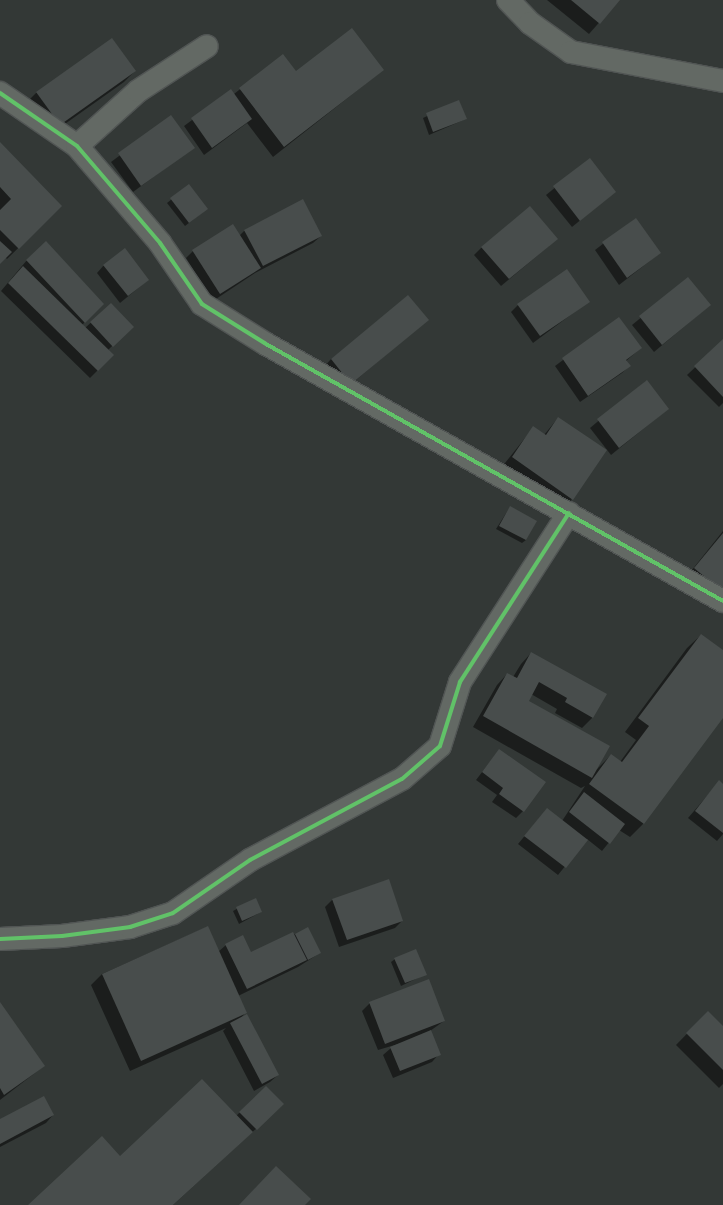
<!DOCTYPE html>
<html>
<head>
<meta charset="utf-8">
<style>
	body { margin:0 }
	#map { position:relative; width:723px; height:1205px; overflow:hidden; background:#333836; font-family:Poppins,sans-serif }
	div>[style] { position:absolute }
	[style*='--x'] { left:calc(var(--x)*1px); top:calc(var(--y)*1px); width:calc(var(--w)*1px); rotate:calc(var(--a)*1deg) }
	.shadow>* { inset:0; background:#0007 }
	.building>* { inset:0; background:#484d4c }
	.roads { filter:drop-shadow(1px 0 #515554) drop-shadow(-1px 0 #515554) drop-shadow(0 1px #515554) drop-shadow(0 -1px #515554) }
	.minor>* { height:22px; margin:-11px; padding:0 11px; transform-origin:11px; border-radius:11px; background:#636964 }
	.cycleway>* { height:4px; margin:-2px; padding:0 2px; transform-origin:2px; border-radius:2px; background:#61c268 }
	span { translate:-50% -50%; white-space:nowrap; text-align:center; line-height:1.15; -webkit-text-stroke:3px #26302d; paint-order:stroke }
</style>
</head>
<body>
<div id="map">
	<div class="shadow">
		<i style="clip-path:polygon(547px 0,619px 0,589px 34px)"></i>
		<i style="clip-path:polygon(112px 39px,135px 71px,124px 82px,48px 136px,25px 104px,36px 93px)"></i>
		<i style="clip-path:polygon(283px 55px,296px 72px,383px 70px,273px 157px,247px 123px,204px 155px,184px 126px,231px 91px,234px 94px)"></i>
		<i style="clip-path:polygon(459px 101px,466px 119px,429px 135px,423px 118px)"></i>
		<i style="clip-path:polygon(171px 117px,193px 148px,133px 192px,111px 162px)"></i>
		<i style="clip-path:polygon(0 144px,50px 217px,7px 259px,5px 257px,0 262px)"></i>
		<i style="clip-path:polygon(589px 160px,615px 192px,572px 227px,546px 195px)"></i>
		<i style="clip-path:polygon(188px 186px,203px 212px,185px 226px,167px 203px)"></i>
		<i style="clip-path:polygon(303px 201px,321px 236px,313px 243px,255px 273px,213px 301px,186px 258px,193px 251px,239px 236px,244px 231px)"></i>
		<i style="clip-path:polygon(635px 219px,660px 253px,619px 285px,595px 250px)"></i>
		<i style="clip-path:polygon(549px 246px,501px 286px,474px 255px,482px 247px)"></i>
		<i style="clip-path:polygon(27px 260px,103px 304px,82px 325px,85px 328px,111px 304px,132px 327px,108px 350px,113px 355px,90px 378px,1px 291px)"></i>
		<i style="clip-path:polygon(104px 265px,148px 280px,120px 303px,97px 273px)"></i>
		<i style="clip-path:polygon(688px 279px,710px 305px,654px 352px,632px 325px)"></i>
		<i style="clip-path:polygon(588px 302px,533px 343px,511px 312px,518px 305px)"></i>
		<i style="clip-path:polygon(619px 318px,641px 348px,626px 361px,629px 366px,622px 373px,580px 402px,555px 366px)"></i>
		<i style="clip-path:polygon(427px 320px,343px 391px,324px 367px,331px 359px)"></i>
		<i style="clip-path:polygon(723px 341px,723px 403px,719px 407px,687px 375px)"></i>
		<i style="clip-path:polygon(646px 381px,668px 409px,611px 455px,590px 428px)"></i>
		<i style="clip-path:polygon(558px 418px,572px 499px,561px 510px,501px 468px,533px 428px,544px 435px)"></i>
		<i style="clip-path:polygon(510px 507px,526px 540px,522px 543px,496px 529px)"></i>
		<i style="clip-path:polygon(723px 531px,723px 602px,684px 580px)"></i>
		<i style="clip-path:polygon(701px 635px,723px 651px,723px 716px,643px 824px,630px 837px,619px 830px,602px 851px,587px 839px,558px 875px,518px 844px,547px 809px,562px 821px,585px 786px,581px 788px,473px 727px,497px 685px,507px 674px,513px 677px,521px 664px,531px 653px,593px 717px,582px 728px,555px 713px,557px 709px,531px 694px,528px 701px,597px 769px,611px 755px,620px 762px,636px 740px,625px 732px,687px 648px)"></i>
		<i style="clip-path:polygon(499px 750px,523px 811px,516px 818px,492px 802px,497px 795px,476px 780px)"></i>
		<i style="clip-path:polygon(719px 782px,723px 785px,723px 834px,717px 841px,688px 818px)"></i>
		<i style="clip-path:polygon(388px 880px,402px 921px,395px 928px,339px 947px,325px 907px,332px 900px)"></i>
		<i style="clip-path:polygon(255px 899px,261px 912px,239px 924px,233px 911px)"></i>
		<i style="clip-path:polygon(207px 927px,218px 952px,226px 945px,251px 953px,295px 934px,320px 953px,298px 967px,238px 996px,245px 1013px,241px 1018px,278px 1075px,270px 1082px,254px 1091px,223px 1031px,226px 1028px,130px 1071px,91px 985px,102px 974px)"></i>
		<i style="clip-path:polygon(395px 959px,426px 974px,401px 986px,391px 962px)"></i>
		<i style="clip-path:polygon(370px 1003px,444px 1021px,430px 1031px,439px 1054px,432px 1062px,393px 1078px,383px 1055px,391px 1048px,405px 1042px,378px 1050px,362px 1011px)"></i>
		<i style="clip-path:polygon(0 1004px,44px 1066px,0 1100px)"></i>
		<i style="clip-path:polygon(708px 1012px,723px 1027px,723px 1084px,719px 1088px,676px 1045px)"></i>
		<i style="clip-path:polygon(266px 1087px,283px 1104px,173px 1205px,30px 1205px,120px 1157px,236px 1116px)"></i>
		<i style="clip-path:polygon(53px 1115px,46px 1123px,0 1147px,0 1121px)"></i>
	</div>
	<div class="building">
		<i style="clip-path:polygon(571px 0,620px 0,600px 24px)"></i>
		<i style="clip-path:polygon(352px 28px,384px 70px,284px 147px,239px 88px,283px 54px,296px 71px)"></i>
		<i style="clip-path:polygon(112px 38px,136px 71px,60px 125px,36px 92px)"></i>
		<i style="clip-path:polygon(231px 89px,252px 119px,212px 148px,191px 118px)"></i>
		<i style="clip-path:polygon(459px 100px,467px 119px,433px 132px,426px 113px)"></i>
		<i style="clip-path:polygon(171px 115px,195px 148px,141px 186px,118px 153px)"></i>
		<i style="clip-path:polygon(0 142px,62px 206px,19px 249px,0 230px,0 210px,11px 199px,0 187px)"></i>
		<i style="clip-path:polygon(590px 158px,616px 192px,580px 221px,553px 186px)"></i>
		<i style="clip-path:polygon(189px 184px,208px 209px,189px 223px,170px 198px)"></i>
		<i style="clip-path:polygon(303px 199px,322px 236px,263px 266px,244px 230px)"></i>
		<i style="clip-path:polygon(530px 206px,558px 239px,509px 279px,481px 247px)"></i>
		<i style="clip-path:polygon(636px 218px,661px 253px,627px 278px,602px 242px)"></i>
		<i style="clip-path:polygon(233px 224px,261px 268px,220px 294px,192px 250px)"></i>
		<i style="clip-path:polygon(0 241px,12px 252px,0 264px)"></i>
		<i style="clip-path:polygon(46px 241px,104px 304px,85px 323px,26px 260px)"></i>
		<i style="clip-path:polygon(125px 248px,149px 280px,128px 296px,103px 265px)"></i>
		<i style="clip-path:polygon(23px 266px,114px 355px,98px 371px,8px 283px)"></i>
		<i style="clip-path:polygon(567px 269px,590px 302px,540px 336px,517px 304px)"></i>
		<i style="clip-path:polygon(688px 277px,711px 305px,662px 345px,639px 316px)"></i>
		<i style="clip-path:polygon(408px 295px,429px 320px,351px 384px,331px 359px)"></i>
		<i style="clip-path:polygon(111px 303px,134px 327px,113px 347px,90px 322px)"></i>
		<i style="clip-path:polygon(619px 317px,642px 348px,626px 360px,631px 366px,588px 396px,562px 358px)"></i>
		<i style="clip-path:polygon(723px 339px,723px 397px,694px 366px)"></i>
		<i style="clip-path:polygon(647px 380px,669px 409px,619px 448px,597px 419px)"></i>
		<i style="clip-path:polygon(558px 417px,607px 450px,573px 500px,512px 457px,533px 426px,546px 435px)"></i>
		<i style="clip-path:polygon(510px 506px,537px 521px,526px 540px,499px 526px)"></i>
		<i style="clip-path:polygon(723px 533px,723px 592px,694px 568px)"></i>
		<i style="clip-path:polygon(701px 634px,723px 650px,723px 718px,644px 824px,589px 784px,611px 754px,622px 762px,649px 726px,638px 718px)"></i>
		<i style="clip-path:polygon(531px 652px,607px 694px,593px 718px,565px 702px,567px 698px,539px 682px,529px 701px,610px 746px,592px 778px,483px 716px,507px 673px,517px 678px)"></i>
		<i style="clip-path:polygon(499px 749px,546px 782px,524px 812px,499px 794px,503px 788px,482px 772px)"></i>
		<i style="clip-path:polygon(719px 780px,723px 784px,723px 833px,695px 811px)"></i>
		<i style="clip-path:polygon(584px 792px,625px 824px,610px 844px,569px 812px)"></i>
		<i style="clip-path:polygon(547px 808px,588px 840px,566px 868px,524px 836px)"></i>
		<i style="clip-path:polygon(389px 879px,403px 921px,347px 940px,332px 899px)"></i>
		<i style="clip-path:polygon(256px 898px,262px 912px,242px 921px,236px 907px)"></i>
		<i style="clip-path:polygon(208px 926px,247px 1013px,141px 1061px,102px 974px)"></i>
		<i style="clip-path:polygon(308px 927px,321px 953px,308px 960px,295px 934px)"></i>
		<i style="clip-path:polygon(293px 932px,307px 960px,247px 989px,225px 944px,243px 935px,251px 952px)"></i>
		<i style="clip-path:polygon(416px 949px,427px 975px,405px 983px,394px 958px)"></i>
		<i style="clip-path:polygon(429px 979px,445px 1021px,385px 1044px,369px 1002px)"></i>
		<i style="clip-path:polygon(0 1002px,45px 1066px,4px 1095px,0 1088px)"></i>
		<i style="clip-path:polygon(708px 1011px,723px 1026px,723px 1070px,686px 1033px)"></i>
		<i style="clip-path:polygon(247px 1014px,279px 1075px,262px 1084px,230px 1023px)"></i>
		<i style="clip-path:polygon(431px 1030px,441px 1055px,400px 1071px,390px 1047px)"></i>
		<i style="clip-path:polygon(202px 1079px,253px 1132px,173px 1205px,28px 1205px,102px 1136px,120px 1156px)"></i>
		<i style="clip-path:polygon(266px 1086px,284px 1104px,257px 1130px,239px 1112px)"></i>
		<i style="clip-path:polygon(44px 1096px,54px 1115px,0 1144px,0 1119px)"></i>
		<i style="clip-path:polygon(276px 1166px,311px 1199px,305px 1205px,239px 1205px)"></i>
	</div>
	<div class="roads">
		<div class="minor">
			<i style="--x:508;--y:0;--w:32;--a:46"></i>
			<i style="--x:530;--y:23;--w:50;--a:35.3"></i>
			<i style="--x:571;--y:52;--w:155;--a:10.8"></i>
			<i style="--x:0;--y:93;--w:93;--a:34.5"></i>
			<i style="--x:77;--y:146;--w:128;--a:49.4"></i>
			<i style="--x:160;--y:243;--w:74;--a:55.5"></i>
			<i style="--x:202;--y:304;--w:75;--a:32"></i>
			<i style="--x:266;--y:344;--w:524;--a:29.35"></i>
			<i style="--x:77;--y:146;--w:82;--a:-42"></i>
			<i style="--x:138;--y:91;--w:82;--a:-33.1"></i>
			<i style="--x:0;--y:939;--w:62;--a:-2.8"></i>
			<i style="--x:62;--y:936;--w:69;--a:-7.5"></i>
			<i style="--x:130;--y:927;--w:45;--a:-18"></i>
			<i style="--x:173;--y:913;--w:93;--a:-34.5"></i>
			<i style="--x:250;--y:860;--w:172;--a:-28.1"></i>
			<i style="--x:402;--y:779;--w:50;--a:-41"></i>
			<i style="--x:440;--y:746;--w:67;--a:-72.6"></i>
			<i style="--x:460;--y:682;--w:201;--a:-57.2"></i>
		</div>
	</div>
	<div class="cycleway">
		<i style="--x:0;--y:93;--w:93;--a:34.5"></i>
		<i style="--x:77;--y:146;--w:128;--a:49.4"></i>
		<i style="--x:160;--y:243;--w:74;--a:55.5"></i>
		<i style="--x:202;--y:304;--w:75;--a:32"></i>
		<i style="--x:266;--y:344;--w:524;--a:29.35"></i>
		<i style="--x:0;--y:939;--w:62;--a:-2.8"></i>
		<i style="--x:62;--y:936;--w:69;--a:-7.5"></i>
		<i style="--x:130;--y:927;--w:45;--a:-18"></i>
		<i style="--x:173;--y:913;--w:93;--a:-34.5"></i>
		<i style="--x:250;--y:860;--w:172;--a:-28.1"></i>
		<i style="--x:402;--y:779;--w:50;--a:-41"></i>
		<i style="--x:440;--y:746;--w:67;--a:-72.6"></i>
		<i style="--x:460;--y:682;--w:201;--a:-57.2"></i>
	</div>
</div>
</body>
</html>
